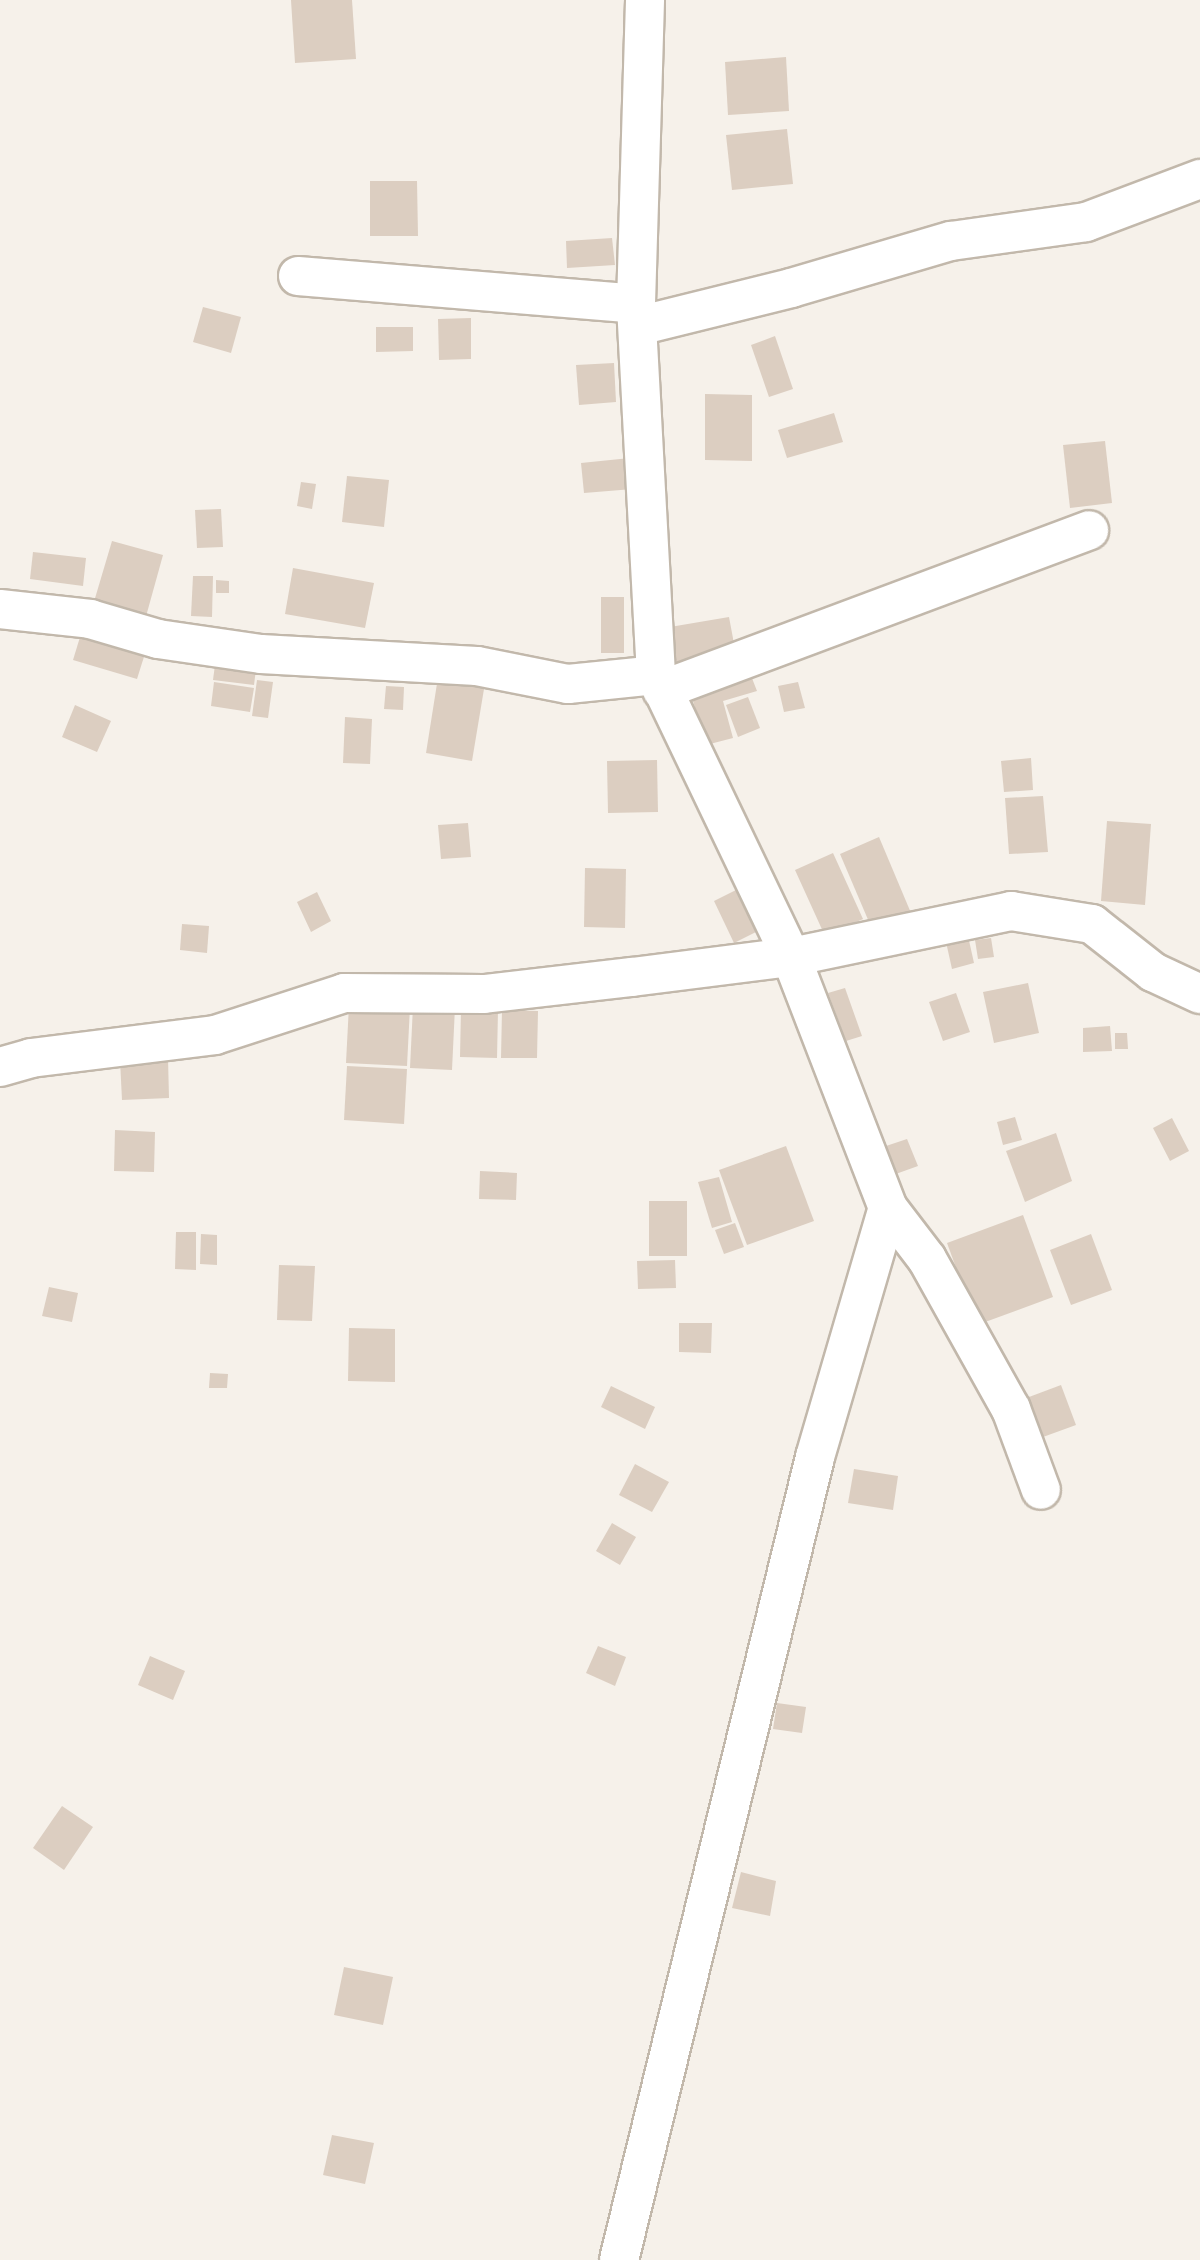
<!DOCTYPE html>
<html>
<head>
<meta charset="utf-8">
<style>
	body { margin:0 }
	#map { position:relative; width:1200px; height:2260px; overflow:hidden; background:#f6f1ea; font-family:Lato,sans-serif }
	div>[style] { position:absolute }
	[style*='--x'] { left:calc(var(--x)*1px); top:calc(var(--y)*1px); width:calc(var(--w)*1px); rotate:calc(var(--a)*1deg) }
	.building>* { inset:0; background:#dccec1 }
	.roads { filter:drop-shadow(2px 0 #c2b8ab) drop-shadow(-2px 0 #c2b8ab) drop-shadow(0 2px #c2b8ab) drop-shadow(0 -2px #c2b8ab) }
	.street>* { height:38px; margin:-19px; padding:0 19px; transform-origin:19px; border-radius:19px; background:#fff }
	span { translate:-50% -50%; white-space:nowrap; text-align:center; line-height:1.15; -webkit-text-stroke:5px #fff; paint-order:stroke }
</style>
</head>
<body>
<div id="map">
	<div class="building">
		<i style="clip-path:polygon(291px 0,352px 0,356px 59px,295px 63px)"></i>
		<i style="clip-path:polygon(786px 57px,789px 111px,728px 115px,725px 62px)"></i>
		<i style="clip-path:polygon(787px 129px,793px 184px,732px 190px,726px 135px)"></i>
		<i style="clip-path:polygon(370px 181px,417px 181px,418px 236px,370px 236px)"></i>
		<i style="clip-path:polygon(612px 238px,615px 265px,567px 268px,566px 241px)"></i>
		<i style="clip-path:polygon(203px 307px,241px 317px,231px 353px,193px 342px)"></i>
		<i style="clip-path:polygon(471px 318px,471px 359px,439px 360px,438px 319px)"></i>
		<i style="clip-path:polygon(376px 327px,413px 327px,413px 351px,376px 352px)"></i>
		<i style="clip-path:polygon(775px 336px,793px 389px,769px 397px,751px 345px)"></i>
		<i style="clip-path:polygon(614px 363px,616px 402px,579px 405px,576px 365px)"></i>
		<i style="clip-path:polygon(705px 394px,752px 395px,752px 461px,705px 460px)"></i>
		<i style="clip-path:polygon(834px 413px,843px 442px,787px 458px,778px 430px)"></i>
		<i style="clip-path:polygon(1105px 441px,1112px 503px,1070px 508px,1063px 445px)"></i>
		<i style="clip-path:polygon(630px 458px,633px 489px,584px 493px,581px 463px)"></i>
		<i style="clip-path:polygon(347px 476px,389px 480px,384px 527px,342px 522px)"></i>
		<i style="clip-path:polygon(301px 482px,316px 484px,312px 509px,297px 506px)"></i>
		<i style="clip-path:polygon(221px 509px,223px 547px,197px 548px,195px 510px)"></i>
		<i style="clip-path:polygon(112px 541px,163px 555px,145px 620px,93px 605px)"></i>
		<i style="clip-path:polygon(33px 552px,86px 558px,83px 586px,30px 579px)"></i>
		<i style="clip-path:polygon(293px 568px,374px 583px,365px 628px,285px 614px)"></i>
		<i style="clip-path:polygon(193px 576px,213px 576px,212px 617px,191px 616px)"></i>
		<i style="clip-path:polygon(216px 580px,229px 581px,229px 593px,216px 593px)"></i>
		<i style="clip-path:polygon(601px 597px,624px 597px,624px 653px,601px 653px)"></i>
		<i style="clip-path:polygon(729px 617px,737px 660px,678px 670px,670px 627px)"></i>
		<i style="clip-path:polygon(84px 624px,148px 644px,137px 679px,73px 660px)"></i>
		<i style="clip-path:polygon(216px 657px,257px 661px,254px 685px,213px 680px)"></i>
		<i style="clip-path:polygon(748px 668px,757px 691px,723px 701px,733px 738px,706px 745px,688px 684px)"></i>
		<i style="clip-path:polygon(439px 671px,486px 677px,472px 761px,426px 753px)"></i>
		<i style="clip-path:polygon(257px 680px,273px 682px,268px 718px,252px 716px)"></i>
		<i style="clip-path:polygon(214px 682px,254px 688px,250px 712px,211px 706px)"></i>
		<i style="clip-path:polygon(798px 682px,805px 708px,784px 712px,778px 686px)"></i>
		<i style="clip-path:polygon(386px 686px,404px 687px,403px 710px,384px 709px)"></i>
		<i style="clip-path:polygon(748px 697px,760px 728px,738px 737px,726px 705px)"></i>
		<i style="clip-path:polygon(75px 705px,111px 721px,97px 752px,62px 737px)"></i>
		<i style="clip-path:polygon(345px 717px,372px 719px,370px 764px,343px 763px)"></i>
		<i style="clip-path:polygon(1031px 758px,1033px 790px,1004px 792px,1001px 761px)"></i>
		<i style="clip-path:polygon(657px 760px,658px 812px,608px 813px,607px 761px)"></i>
		<i style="clip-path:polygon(1043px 796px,1048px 852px,1009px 854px,1005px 798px)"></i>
		<i style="clip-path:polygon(1107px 821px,1151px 824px,1145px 905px,1101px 901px)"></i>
		<i style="clip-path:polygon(468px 823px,471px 857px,441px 859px,438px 825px)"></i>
		<i style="clip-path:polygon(879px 837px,911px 913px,872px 929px,840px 854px)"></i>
		<i style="clip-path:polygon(833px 853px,863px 919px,825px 936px,795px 870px)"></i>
		<i style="clip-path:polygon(585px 868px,626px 869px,625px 928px,584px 927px)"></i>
		<i style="clip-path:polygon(742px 887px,762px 929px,734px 943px,714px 901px)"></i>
		<i style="clip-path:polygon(317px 892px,331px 921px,311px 932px,297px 902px)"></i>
		<i style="clip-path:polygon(182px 924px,209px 926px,207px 953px,180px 950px)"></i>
		<i style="clip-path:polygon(968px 936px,974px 963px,952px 969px,946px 942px)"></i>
		<i style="clip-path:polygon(991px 938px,994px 957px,978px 959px,975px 940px)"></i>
		<i style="clip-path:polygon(1028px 983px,1039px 1033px,994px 1043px,983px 992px)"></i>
		<i style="clip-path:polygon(845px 988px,862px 1036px,846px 1041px,828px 993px)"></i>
		<i style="clip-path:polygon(956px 993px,970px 1032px,943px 1041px,929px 1002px)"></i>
		<i style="clip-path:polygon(349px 1005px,410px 1007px,407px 1066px,346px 1063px)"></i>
		<i style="clip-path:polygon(413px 1006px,455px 1007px,452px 1070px,410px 1068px)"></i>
		<i style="clip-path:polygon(461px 1009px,498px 1010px,497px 1058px,460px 1057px)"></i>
		<i style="clip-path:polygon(502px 1010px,538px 1011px,537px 1058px,501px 1058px)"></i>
		<i style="clip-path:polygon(1110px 1026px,1112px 1051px,1083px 1052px,1083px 1028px)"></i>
		<i style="clip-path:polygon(1115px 1033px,1127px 1033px,1128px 1049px,1115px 1049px)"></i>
		<i style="clip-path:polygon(168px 1058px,169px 1098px,122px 1100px,120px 1060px)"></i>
		<i style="clip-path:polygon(347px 1066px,407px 1069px,404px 1124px,344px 1120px)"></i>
		<i style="clip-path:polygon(1015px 1117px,1022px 1140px,1003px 1145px,997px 1122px)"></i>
		<i style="clip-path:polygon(1172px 1118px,1189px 1151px,1170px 1161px,1153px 1128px)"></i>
		<i style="clip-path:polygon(115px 1130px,155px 1132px,154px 1172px,114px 1171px)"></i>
		<i style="clip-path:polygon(1056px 1133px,1072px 1181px,1025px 1202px,1006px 1151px)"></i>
		<i style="clip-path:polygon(907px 1139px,918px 1166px,893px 1175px,883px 1147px)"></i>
		<i style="clip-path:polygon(786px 1146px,814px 1221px,747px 1245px,719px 1170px)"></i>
		<i style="clip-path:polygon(480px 1171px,517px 1173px,516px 1200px,479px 1199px)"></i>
		<i style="clip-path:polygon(719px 1177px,732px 1222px,712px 1228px,698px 1182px)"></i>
		<i style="clip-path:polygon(649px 1201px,687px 1201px,687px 1256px,649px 1256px)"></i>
		<i style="clip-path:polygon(1023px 1215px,1053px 1297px,977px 1325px,947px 1243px)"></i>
		<i style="clip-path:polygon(735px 1223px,744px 1247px,724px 1254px,715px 1230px)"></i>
		<i style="clip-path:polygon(176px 1232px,196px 1232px,196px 1270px,175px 1269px)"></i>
		<i style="clip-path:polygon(201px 1234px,217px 1235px,217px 1265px,200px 1264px)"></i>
		<i style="clip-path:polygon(1091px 1234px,1112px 1290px,1071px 1305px,1050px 1250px)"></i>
		<i style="clip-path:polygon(675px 1260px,676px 1288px,638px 1289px,637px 1261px)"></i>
		<i style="clip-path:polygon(279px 1265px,315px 1266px,312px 1321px,277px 1320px)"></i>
		<i style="clip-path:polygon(49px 1287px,78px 1293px,72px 1322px,42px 1316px)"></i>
		<i style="clip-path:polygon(679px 1323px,712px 1323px,711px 1353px,679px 1352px)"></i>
		<i style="clip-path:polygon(349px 1328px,395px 1329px,395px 1382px,348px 1381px)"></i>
		<i style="clip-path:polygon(210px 1373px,228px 1374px,227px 1388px,209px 1388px)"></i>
		<i style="clip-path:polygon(1061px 1385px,1076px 1425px,1043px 1437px,1029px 1397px)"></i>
		<i style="clip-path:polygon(611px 1386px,655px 1407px,645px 1429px,601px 1407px)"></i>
		<i style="clip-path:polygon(635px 1464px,669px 1482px,652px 1512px,619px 1495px)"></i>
		<i style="clip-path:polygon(854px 1469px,898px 1476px,893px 1510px,848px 1503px)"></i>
		<i style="clip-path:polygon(612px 1523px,636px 1537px,620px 1565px,596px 1551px)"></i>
		<i style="clip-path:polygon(598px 1646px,626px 1657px,615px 1686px,586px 1673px)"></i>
		<i style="clip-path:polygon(150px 1656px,185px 1671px,173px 1700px,138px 1685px)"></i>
		<i style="clip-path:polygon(777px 1703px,806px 1707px,802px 1733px,773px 1729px)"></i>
		<i style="clip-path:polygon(62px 1806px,93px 1827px,64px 1870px,33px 1848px)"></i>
		<i style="clip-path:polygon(741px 1872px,776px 1881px,770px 1916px,732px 1908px)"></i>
		<i style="clip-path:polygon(344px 1967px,393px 1977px,383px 2025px,334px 2015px)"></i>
		<i style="clip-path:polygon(332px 2135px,374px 2143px,365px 2184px,323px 2175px)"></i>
	</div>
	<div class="roads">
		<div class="street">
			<i style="--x:298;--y:276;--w:339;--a:4.7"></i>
			<i style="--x:638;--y:326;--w:158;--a:-13.9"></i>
			<i style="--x:791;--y:288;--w:167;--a:-16.4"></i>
			<i style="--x:951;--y:241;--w:136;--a:-8"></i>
			<i style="--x:1086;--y:222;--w:122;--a:-20.7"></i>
			<i style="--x:0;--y:609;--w:91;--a:6.3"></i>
			<i style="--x:90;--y:619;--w:71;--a:16.4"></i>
			<i style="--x:158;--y:639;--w:104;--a:8.3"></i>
			<i style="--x:261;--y:654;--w:216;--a:3.2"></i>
			<i style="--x:477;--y:666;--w:93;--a:11.2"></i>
			<i style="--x:568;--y:684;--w:88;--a:-5.8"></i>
			<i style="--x:662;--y:690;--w:456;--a:-20.5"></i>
			<i style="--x:0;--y:1067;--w:32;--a:-16"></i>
			<i style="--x:31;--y:1058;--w:185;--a:-7.1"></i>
			<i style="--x:215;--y:1035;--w:136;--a:-18"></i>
			<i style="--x:344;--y:993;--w:140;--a:0.4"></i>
			<i style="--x:484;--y:994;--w:149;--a:-6.6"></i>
			<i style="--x:632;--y:977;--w:160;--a:-7.2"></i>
			<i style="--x:791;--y:957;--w:225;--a:-11.8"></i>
			<i style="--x:1011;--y:911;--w:82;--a:9.1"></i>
			<i style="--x:1092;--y:924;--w:78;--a:38.2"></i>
			<i style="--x:1153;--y:972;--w:52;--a:25.1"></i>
			<i style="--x:888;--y:1208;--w:64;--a:52.6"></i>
			<i style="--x:927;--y:1259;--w:172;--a:60.8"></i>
			<i style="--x:1011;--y:1409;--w:86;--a:69.7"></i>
			<i style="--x:619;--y:2260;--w:827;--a:-76.28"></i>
			<i style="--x:815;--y:1457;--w:259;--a:-73.7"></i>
			<i style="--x:888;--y:1208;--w:269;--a:-111.1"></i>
			<i style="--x:791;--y:957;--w:313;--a:-115.6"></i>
			<i style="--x:656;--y:675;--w:372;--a:-93.1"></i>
			<i style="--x:636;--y:304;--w:304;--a:-88.3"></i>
		</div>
	</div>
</div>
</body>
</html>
